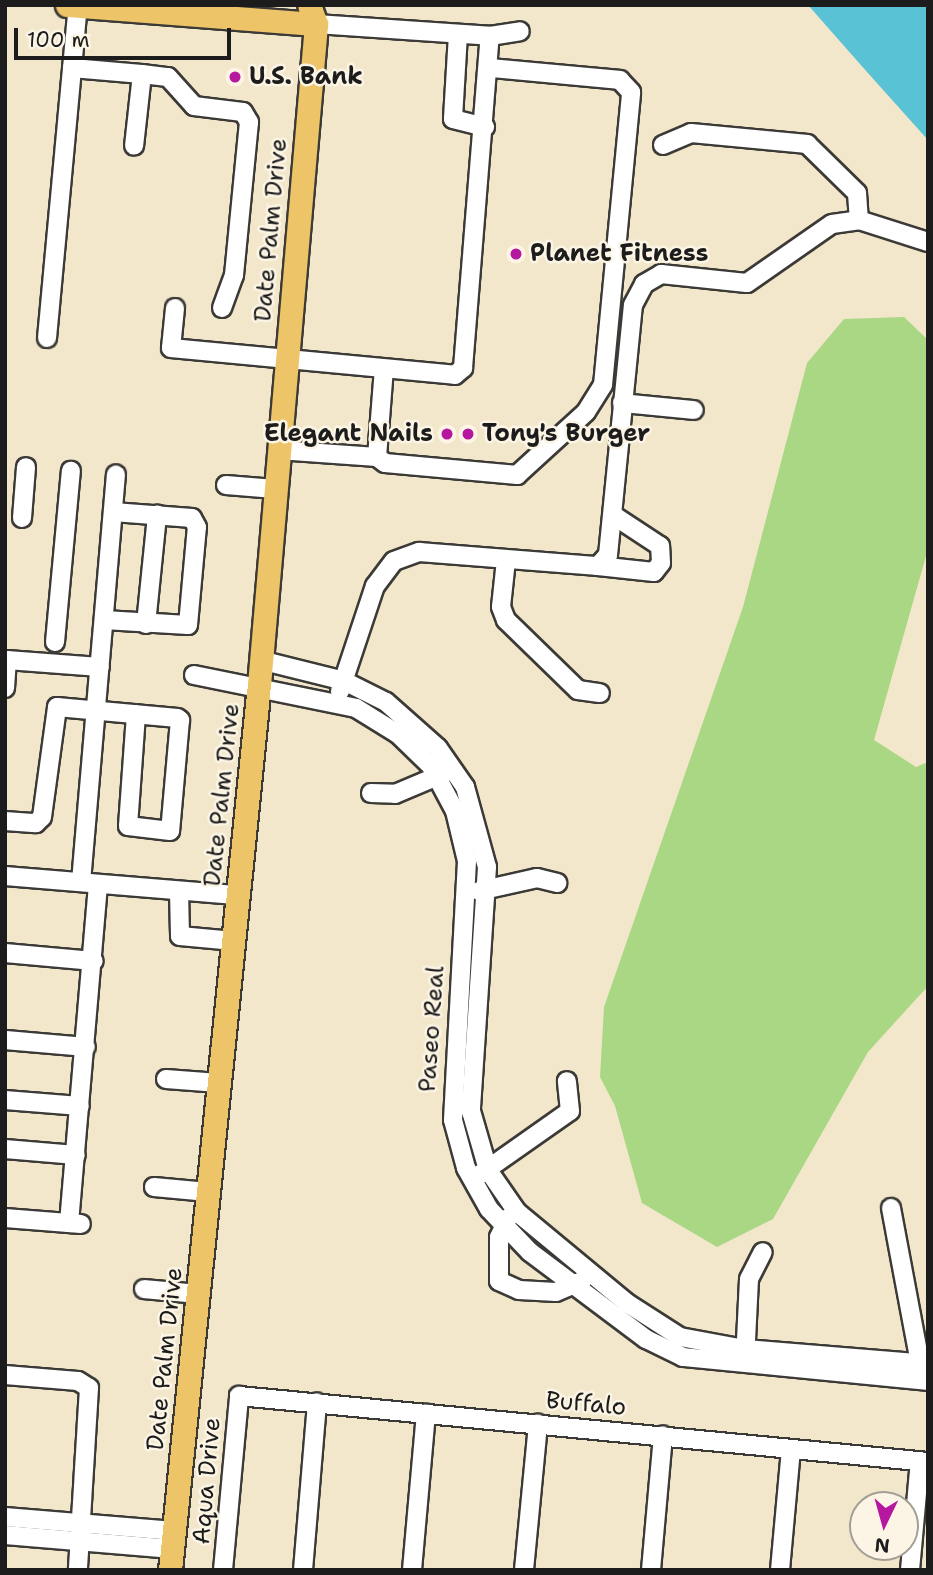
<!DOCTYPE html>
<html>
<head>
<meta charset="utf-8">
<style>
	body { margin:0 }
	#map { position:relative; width:933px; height:1575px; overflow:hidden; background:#f2e7cb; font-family:"Shantell Sans",sans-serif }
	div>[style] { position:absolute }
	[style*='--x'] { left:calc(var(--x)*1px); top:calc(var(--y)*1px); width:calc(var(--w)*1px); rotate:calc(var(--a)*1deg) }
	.green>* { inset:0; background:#a9d784 }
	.water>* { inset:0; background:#59c2d5 }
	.roads { filter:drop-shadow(2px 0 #3c3a36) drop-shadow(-2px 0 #3c3a36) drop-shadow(0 2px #3c3a36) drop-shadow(0 -2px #3c3a36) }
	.minor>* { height:18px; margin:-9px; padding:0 9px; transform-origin:9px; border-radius:9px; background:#fff }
	.major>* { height:23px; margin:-11.5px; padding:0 11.5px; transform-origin:11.5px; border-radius:11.5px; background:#eec469 }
	.dots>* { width:19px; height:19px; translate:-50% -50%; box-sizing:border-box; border:4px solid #fcf5e5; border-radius:50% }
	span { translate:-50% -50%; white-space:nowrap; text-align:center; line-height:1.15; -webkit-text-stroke:5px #fcf5e5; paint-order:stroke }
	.poi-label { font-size:24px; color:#1c1c1c; font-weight:700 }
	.left { translate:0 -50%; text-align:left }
	.right { translate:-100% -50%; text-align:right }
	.street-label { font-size:24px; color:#1c1c1c }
	.frame { position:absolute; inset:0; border:7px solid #1c1c1c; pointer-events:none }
	.north { position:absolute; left:849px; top:1491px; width:70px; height:70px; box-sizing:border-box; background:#fcf5e5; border:2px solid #a29e95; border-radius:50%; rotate:185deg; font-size:19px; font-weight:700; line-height:28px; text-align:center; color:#1c1c1c }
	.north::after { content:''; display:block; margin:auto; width:24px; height:32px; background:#b5179e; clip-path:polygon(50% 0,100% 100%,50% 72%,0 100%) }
	.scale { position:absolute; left:14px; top:28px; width:217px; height:32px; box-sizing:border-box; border:4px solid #1c1c1c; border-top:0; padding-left:9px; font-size:21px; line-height:24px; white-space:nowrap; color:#1c1c1c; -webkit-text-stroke:5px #fcf5e5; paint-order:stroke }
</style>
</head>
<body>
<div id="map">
	<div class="green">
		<i style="clip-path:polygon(904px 317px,928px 340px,928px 549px,874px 740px,916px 767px,928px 762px,928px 986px,868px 1052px,773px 1219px,717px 1247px,642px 1203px,615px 1106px,600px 1077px,604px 1007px,743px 607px,807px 363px,844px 319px)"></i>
	</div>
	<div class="water">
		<i style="clip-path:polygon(808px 5px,928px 5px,928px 140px,867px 72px)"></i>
	</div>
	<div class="roads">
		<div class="minor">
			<i style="--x:316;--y:24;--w:174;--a:3.9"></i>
			<i style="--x:490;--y:36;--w:30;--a:-9"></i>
			<i style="--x:458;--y:34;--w:85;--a:93.4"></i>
			<i style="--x:453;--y:119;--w:33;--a:14"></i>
			<i style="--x:72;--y:68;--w:70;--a:4.9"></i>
			<i style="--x:142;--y:74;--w:72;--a:96.3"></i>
			<i style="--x:142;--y:74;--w:26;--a:7"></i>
			<i style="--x:168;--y:77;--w:39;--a:48"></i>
			<i style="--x:194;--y:106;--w:49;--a:7"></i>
			<i style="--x:243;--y:112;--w:12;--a:59"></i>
			<i style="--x:249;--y:122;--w:154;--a:95.6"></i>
			<i style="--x:234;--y:275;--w:35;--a:110"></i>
			<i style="--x:663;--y:145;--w:30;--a:-23"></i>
			<i style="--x:691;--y:133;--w:117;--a:5.4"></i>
			<i style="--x:807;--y:144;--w:70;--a:44.4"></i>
			<i style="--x:857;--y:193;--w:27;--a:86"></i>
			<i style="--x:175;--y:308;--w:40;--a:95.7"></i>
			<i style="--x:171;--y:348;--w:285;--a:5.4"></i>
			<i style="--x:455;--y:375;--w:11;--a:-41"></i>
			<i style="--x:463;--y:368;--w:333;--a:-85.4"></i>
			<i style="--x:47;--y:338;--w:333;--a:-84.7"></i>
			<i style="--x:622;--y:403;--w:72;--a:5.6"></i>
			<i style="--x:278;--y:450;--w:99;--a:4"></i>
			<i style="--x:377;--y:457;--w:88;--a:-85.5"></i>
			<i style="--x:377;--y:457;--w:10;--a:37"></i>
			<i style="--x:385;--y:463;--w:133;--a:5.2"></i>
			<i style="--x:517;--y:475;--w:93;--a:-42.4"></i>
			<i style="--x:586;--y:412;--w:32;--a:-58"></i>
			<i style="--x:603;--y:385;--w:294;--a:-84.5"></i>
			<i style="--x:631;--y:92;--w:16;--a:-133"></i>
			<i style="--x:620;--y:80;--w:130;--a:-174.7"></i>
			<i style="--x:226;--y:485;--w:49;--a:4.7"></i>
			<i style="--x:22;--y:518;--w:51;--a:-85.5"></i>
			<i style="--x:506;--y:560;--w:47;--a:96.1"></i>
			<i style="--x:501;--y:607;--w:14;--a:69"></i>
			<i style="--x:506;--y:620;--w:100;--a:44.2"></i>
			<i style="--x:578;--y:690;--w:22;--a:8"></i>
			<i style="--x:598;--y:566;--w:56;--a:6.1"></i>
			<i style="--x:654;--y:572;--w:11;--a:-52"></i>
			<i style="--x:661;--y:563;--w:17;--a:-93"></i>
			<i style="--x:660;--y:546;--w:56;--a:-146.6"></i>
			<i style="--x:104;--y:620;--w:84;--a:3.4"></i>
			<i style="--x:188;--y:625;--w:98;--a:-84.8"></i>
			<i style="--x:197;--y:527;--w:10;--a:-119"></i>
			<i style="--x:192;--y:518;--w:79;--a:-175.7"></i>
			<i style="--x:146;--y:624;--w:110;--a:-84.2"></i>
			<i style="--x:55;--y:642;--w:172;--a:-84.7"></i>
			<i style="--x:260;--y:660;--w:87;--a:14"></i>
			<i style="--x:344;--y:681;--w:47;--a:26.6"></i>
			<i style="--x:386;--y:702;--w:69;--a:41.5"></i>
			<i style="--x:438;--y:748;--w:47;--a:55.3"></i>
			<i style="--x:465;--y:787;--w:83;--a:74.6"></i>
			<i style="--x:487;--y:867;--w:245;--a:93.8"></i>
			<i style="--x:471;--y:1111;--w:61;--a:73.9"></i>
			<i style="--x:488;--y:1170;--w:51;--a:55.4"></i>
			<i style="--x:517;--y:1212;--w:143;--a:39.6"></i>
			<i style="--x:627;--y:1303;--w:63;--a:32.7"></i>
			<i style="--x:680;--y:1337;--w:66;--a:10.5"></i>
			<i style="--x:745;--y:1349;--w:184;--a:4.7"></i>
			<i style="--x:194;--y:675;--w:165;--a:11.5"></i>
			<i style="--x:356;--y:708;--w:49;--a:31.8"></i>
			<i style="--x:398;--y:734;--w:46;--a:44.1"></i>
			<i style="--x:431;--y:766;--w:51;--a:61.9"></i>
			<i style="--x:455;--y:811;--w:51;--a:76.5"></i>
			<i style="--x:467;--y:861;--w:259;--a:93.1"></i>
			<i style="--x:453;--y:1120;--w:50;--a:74.8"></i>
			<i style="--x:466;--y:1168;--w:47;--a:60.7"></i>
			<i style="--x:489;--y:1209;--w:59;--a:46.4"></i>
			<i style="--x:530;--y:1252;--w:145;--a:36.9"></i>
			<i style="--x:646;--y:1339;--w:41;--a:25.9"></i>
			<i style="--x:683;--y:1357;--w:246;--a:5.6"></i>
			<i style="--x:5;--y:688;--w:28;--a:-86"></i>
			<i style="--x:7;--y:660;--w:93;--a:4.3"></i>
			<i style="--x:340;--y:691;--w:111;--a:-71.6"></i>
			<i style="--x:375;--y:586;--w:31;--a:-53"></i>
			<i style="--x:394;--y:561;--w:27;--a:-20"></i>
			<i style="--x:419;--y:552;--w:180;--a:4.5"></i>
			<i style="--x:598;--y:566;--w:15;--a:-48"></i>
			<i style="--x:608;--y:555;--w:251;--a:-84.3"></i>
			<i style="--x:633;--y:305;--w:24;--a:-62"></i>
			<i style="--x:644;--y:284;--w:20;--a:-30"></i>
			<i style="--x:661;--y:274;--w:86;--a:6"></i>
			<i style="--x:747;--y:283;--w:103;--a:-34.8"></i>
			<i style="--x:832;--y:224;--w:27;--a:-8"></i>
			<i style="--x:859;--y:220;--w:72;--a:17.7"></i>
			<i style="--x:371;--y:793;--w:24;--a:2"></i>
			<i style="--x:395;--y:794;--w:54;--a:-22.8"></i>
			<i style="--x:5;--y:821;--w:31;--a:4"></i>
			<i style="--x:36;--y:823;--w:8;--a:-45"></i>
			<i style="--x:42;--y:817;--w:111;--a:-82.2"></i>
			<i style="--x:57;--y:707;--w:121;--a:5.2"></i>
			<i style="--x:177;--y:718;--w:4;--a:34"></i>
			<i style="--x:180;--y:720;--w:111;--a:95.1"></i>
			<i style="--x:170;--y:831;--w:42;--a:-173.2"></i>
			<i style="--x:128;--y:826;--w:112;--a:-85.9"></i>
			<i style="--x:5;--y:876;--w:234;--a:4.7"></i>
			<i style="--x:81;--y:882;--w:409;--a:-85.1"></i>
			<i style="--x:179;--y:891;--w:45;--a:88.7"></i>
			<i style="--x:180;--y:936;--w:54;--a:5.3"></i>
			<i style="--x:479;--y:891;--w:59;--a:-12.6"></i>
			<i style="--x:537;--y:878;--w:21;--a:14"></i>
			<i style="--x:5;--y:953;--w:89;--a:5.1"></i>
			<i style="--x:5;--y:1040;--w:81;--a:4.9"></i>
			<i style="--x:166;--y:1079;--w:53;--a:4.3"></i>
			<i style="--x:5;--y:1100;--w:75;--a:4.6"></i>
			<i style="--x:5;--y:1149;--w:71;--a:4.8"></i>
			<i style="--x:479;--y:1175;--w:111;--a:-35.1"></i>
			<i style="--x:570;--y:1111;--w:30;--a:-96"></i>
			<i style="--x:154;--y:1187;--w:54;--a:5.3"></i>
			<i style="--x:891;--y:1208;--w:169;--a:79.4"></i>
			<i style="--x:5;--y:1218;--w:76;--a:4.5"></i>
			<i style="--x:508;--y:1218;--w:21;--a:115"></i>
			<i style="--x:499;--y:1237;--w:44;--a:90"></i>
			<i style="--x:499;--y:1281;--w:22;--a:24"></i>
			<i style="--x:519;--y:1290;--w:37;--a:3"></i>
			<i style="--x:556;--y:1292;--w:28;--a:-23"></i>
			<i style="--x:69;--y:1223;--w:340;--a:-85.1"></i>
			<i style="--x:144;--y:1289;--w:54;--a:5.3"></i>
			<i style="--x:745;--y:1361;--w:82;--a:-87.2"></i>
			<i style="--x:749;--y:1279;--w:30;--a:-63"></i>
			<i style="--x:5;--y:1375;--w:73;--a:4.7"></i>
			<i style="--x:78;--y:1381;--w:13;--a:32"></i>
			<i style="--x:89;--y:1388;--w:182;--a:93.5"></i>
			<i style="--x:5;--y:1517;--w:170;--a:4.7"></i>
			<i style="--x:5;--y:1535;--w:168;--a:4.8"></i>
			<i style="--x:223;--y:1570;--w:175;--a:-84.7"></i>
			<i style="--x:239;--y:1396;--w:692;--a:5.47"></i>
			<i style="--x:303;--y:1570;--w:168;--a:-85.2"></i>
			<i style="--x:412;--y:1570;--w:157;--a:-84.9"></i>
			<i style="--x:524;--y:1570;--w:147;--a:-84.5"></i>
			<i style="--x:651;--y:1570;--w:135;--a:-84.9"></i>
			<i style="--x:780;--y:1570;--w:121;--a:-84.8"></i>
			<i style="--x:910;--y:1570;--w:109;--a:-84.8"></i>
		</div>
		<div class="major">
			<i style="--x:67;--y:5;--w:250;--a:4.4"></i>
			<i style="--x:170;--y:1570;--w:889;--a:-84.26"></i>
			<i style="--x:259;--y:685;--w:663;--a:-85.07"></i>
			<i style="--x:316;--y:24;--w:20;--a:-110"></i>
		</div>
	</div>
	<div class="dots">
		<i style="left:235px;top:77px;background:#b5179e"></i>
		<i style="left:516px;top:254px;background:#b5179e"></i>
		<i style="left:447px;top:434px;background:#b5179e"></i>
		<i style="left:468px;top:434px;background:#b5179e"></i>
	</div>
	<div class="poi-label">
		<span class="left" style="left:249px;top:77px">U.S. Bank</span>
		<span class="left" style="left:530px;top:254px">Planet Fitness</span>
		<span class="right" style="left:433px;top:434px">Elegant Nails</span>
		<span class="left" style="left:482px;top:434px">Tony's Burger</span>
	</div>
	<div class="street-label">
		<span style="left:271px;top:230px;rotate:-85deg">Date Palm Drive</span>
		<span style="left:222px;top:795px;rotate:-84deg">Date Palm Drive</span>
		<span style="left:432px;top:1029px;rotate:-86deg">Paseo Real</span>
		<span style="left:165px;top:1359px;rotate:-84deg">Date Palm Drive</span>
		<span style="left:586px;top:1404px;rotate:5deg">Buffalo</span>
		<span style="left:207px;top:1481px;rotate:-85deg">Aqua Drive</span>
	</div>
	<div class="frame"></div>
	<div class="north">N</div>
	<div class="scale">100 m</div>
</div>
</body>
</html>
